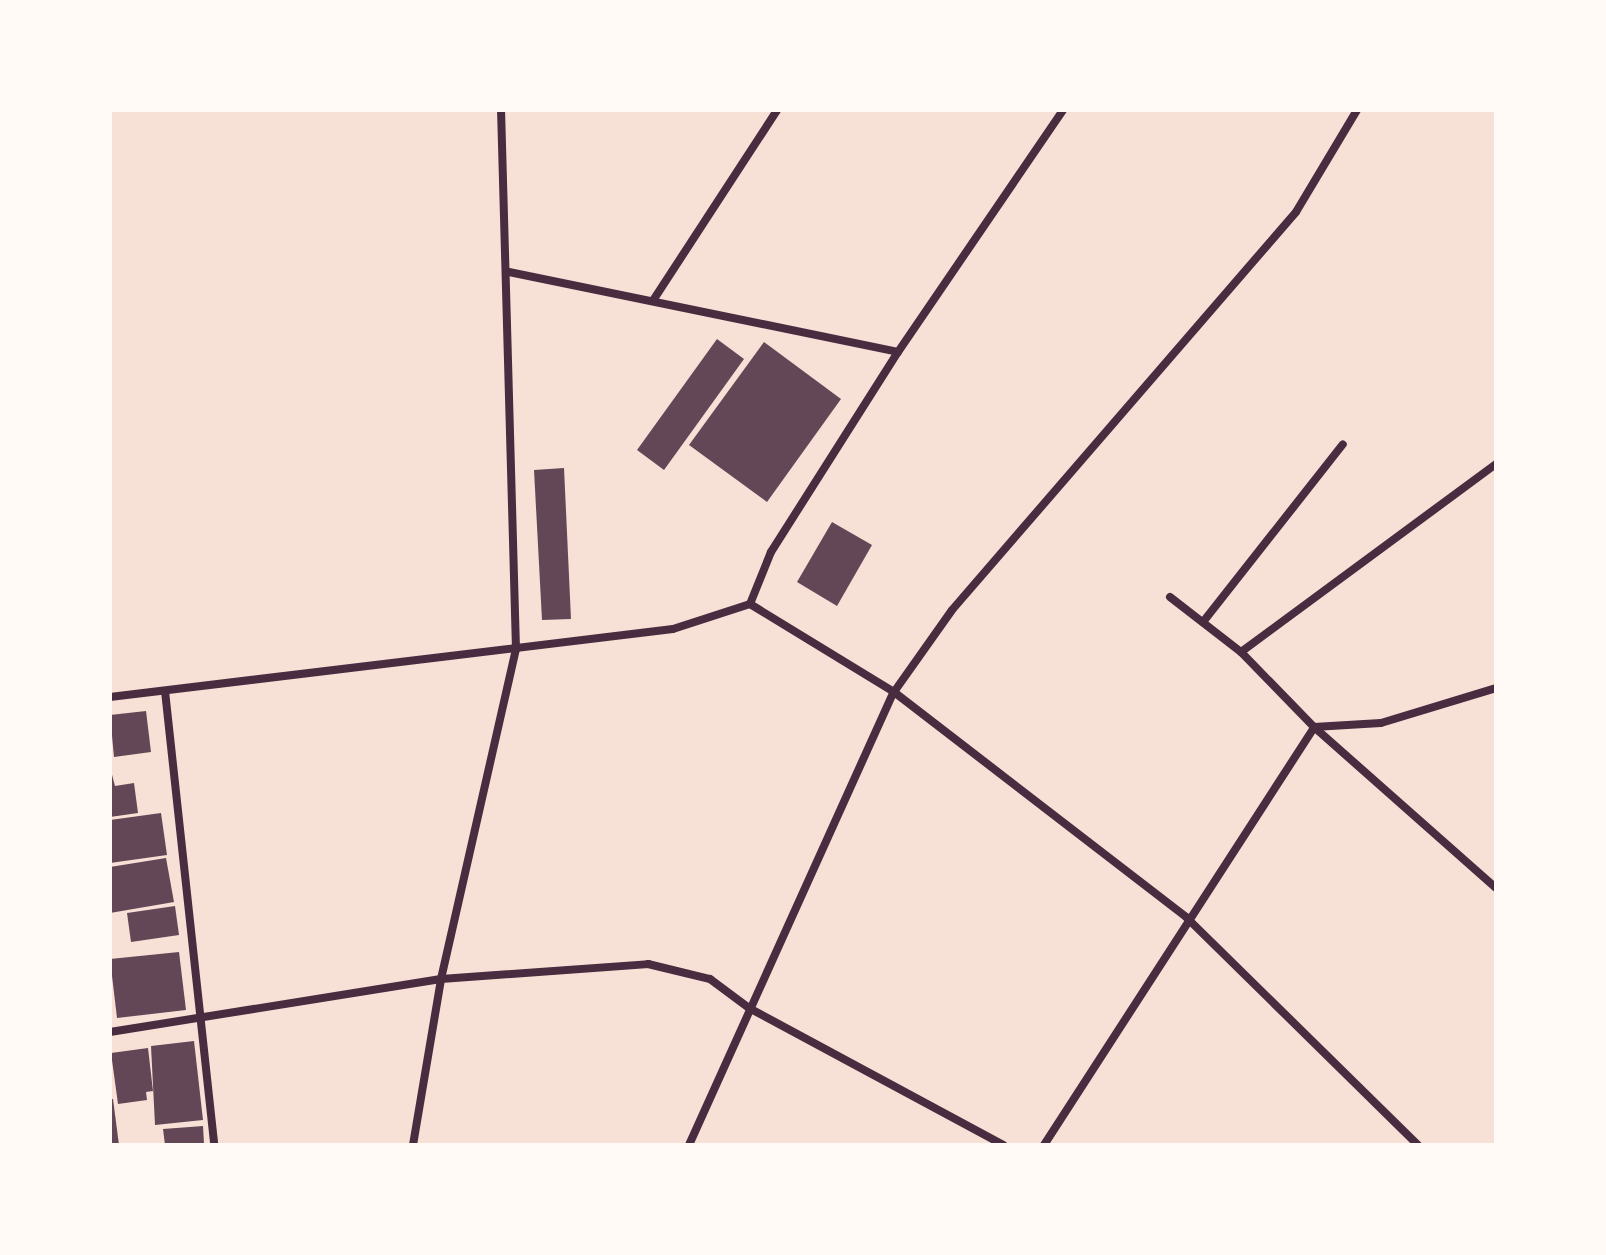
<!DOCTYPE html>
<html>
<head>
<meta charset="utf-8">
<style>
	body { margin:0 }
	#map { position:relative; width:1606px; height:1255px; overflow:hidden; background:#f7e1d7; font-family:Ubuntu,sans-serif }
	div>[style] { position:absolute }
	[style*='--x'] { left:calc(var(--x)*1px); top:calc(var(--y)*1px); width:calc(var(--w)*1px); rotate:calc(var(--a)*1deg) }
	.building>* { inset:0; background:#644757 }
	.minor>* { height:8px; margin:-4px; padding:0 4px; transform-origin:4px; border-radius:4px; background:#4a2c40 }
	span { translate:-50% -50%; white-space:nowrap; text-align:center; line-height:1.15; -webkit-text-stroke:8px #fffaf5; paint-order:stroke }
	.frame { position:absolute; inset:0; border:112px solid #fffaf5; pointer-events:none }
</style>
</head>
<body>
<div id="map">
	<div class="building">
		<i style="clip-path:polygon(717px 339px,744px 359px,664px 470px,637px 450px)"></i>
		<i style="clip-path:polygon(764px 342px,841px 399px,767px 502px,689px 445px)"></i>
		<i style="clip-path:polygon(564px 468px,571px 619px,542px 620px,534px 470px)"></i>
		<i style="clip-path:polygon(832px 522px,872px 545px,837px 606px,797px 582px)"></i>
		<i style="clip-path:polygon(146px 711px,151px 752px,114px 757px,110px 715px)"></i>
		<i style="clip-path:polygon(110px 767px,115px 786px,134px 783px,138px 813px,110px 817px)"></i>
		<i style="clip-path:polygon(161px 813px,167px 855px,110px 863px,110px 820px)"></i>
		<i style="clip-path:polygon(166px 858px,174px 902px,110px 913px,110px 867px)"></i>
		<i style="clip-path:polygon(175px 906px,179px 935px,131px 942px,127px 913px)"></i>
		<i style="clip-path:polygon(179px 952px,186px 1010px,117px 1018px,110px 959px)"></i>
		<i style="clip-path:polygon(194px 1041px,203px 1120px,155px 1125px,151px 1046px)"></i>
		<i style="clip-path:polygon(148px 1048px,153px 1091px,146px 1092px,147px 1100px,118px 1104px,111px 1053px)"></i>
		<i style="clip-path:polygon(110px 1099px,113px 1099px,119px 1145px,110px 1145px)"></i>
		<i style="clip-path:polygon(203px 1126px,204px 1144px,165px 1145px,163px 1129px)"></i>
	</div>
	<div class="minor">
		<i style="--x:509;--y:272;--w:397;--a:11.6"></i>
		<i style="--x:654;--y:299;--w:225;--a:-56.9"></i>
		<i style="--x:1170;--y:597;--w:90;--a:37.8"></i>
		<i style="--x:1241;--y:652;--w:105;--a:45.8"></i>
		<i style="--x:1314;--y:727;--w:243;--a:41.5"></i>
		<i style="--x:750;--y:604;--w:169;--a:31.4"></i>
		<i style="--x:894;--y:692;--w:369;--a:37.6"></i>
		<i style="--x:1186;--y:917;--w:325;--a:44.5"></i>
		<i style="--x:750;--y:604;--w:56;--a:-68"></i>
		<i style="--x:771;--y:552;--w:237;--a:-57.6"></i>
		<i style="--x:898;--y:352;--w:293;--a:-55.7"></i>
		<i style="--x:1203;--y:622;--w:226;--a:-51.8"></i>
		<i style="--x:1241;--y:652;--w:317;--a:-36.4"></i>
		<i style="--x:165;--y:691;--w:457;--a:83.8"></i>
		<i style="--x:110;--y:697;--w:567;--a:-6.89"></i>
		<i style="--x:673;--y:629;--w:81;--a:-18"></i>
		<i style="--x:110;--y:1032;--w:335;--a:-9.1"></i>
		<i style="--x:441;--y:979;--w:208;--a:-4.1"></i>
		<i style="--x:648;--y:964;--w:64;--a:13.6"></i>
		<i style="--x:710;--y:979;--w:49;--a:36.6"></i>
		<i style="--x:749;--y:1008;--w:289;--a:28.3"></i>
		<i style="--x:413;--y:1145;--w:168;--a:-80.4"></i>
		<i style="--x:441;--y:979;--w:338;--a:-77.2"></i>
		<i style="--x:516;--y:649;--w:539;--a:-91.59"></i>
		<i style="--x:689;--y:1145;--w:497;--a:-65.7"></i>
		<i style="--x:894;--y:692;--w:100;--a:-54.7"></i>
		<i style="--x:952;--y:610;--w:526;--a:-49.16"></i>
		<i style="--x:1296;--y:212;--w:119;--a:-59.1"></i>
		<i style="--x:1044;--y:1145;--w:498;--a:-57.1"></i>
		<i style="--x:1314;--y:727;--w:67;--a:-3.4"></i>
		<i style="--x:1381;--y:723;--w:120;--a:-16.9"></i>
	</div>
	<div class="frame"></div>
</div>
</body>
</html>
